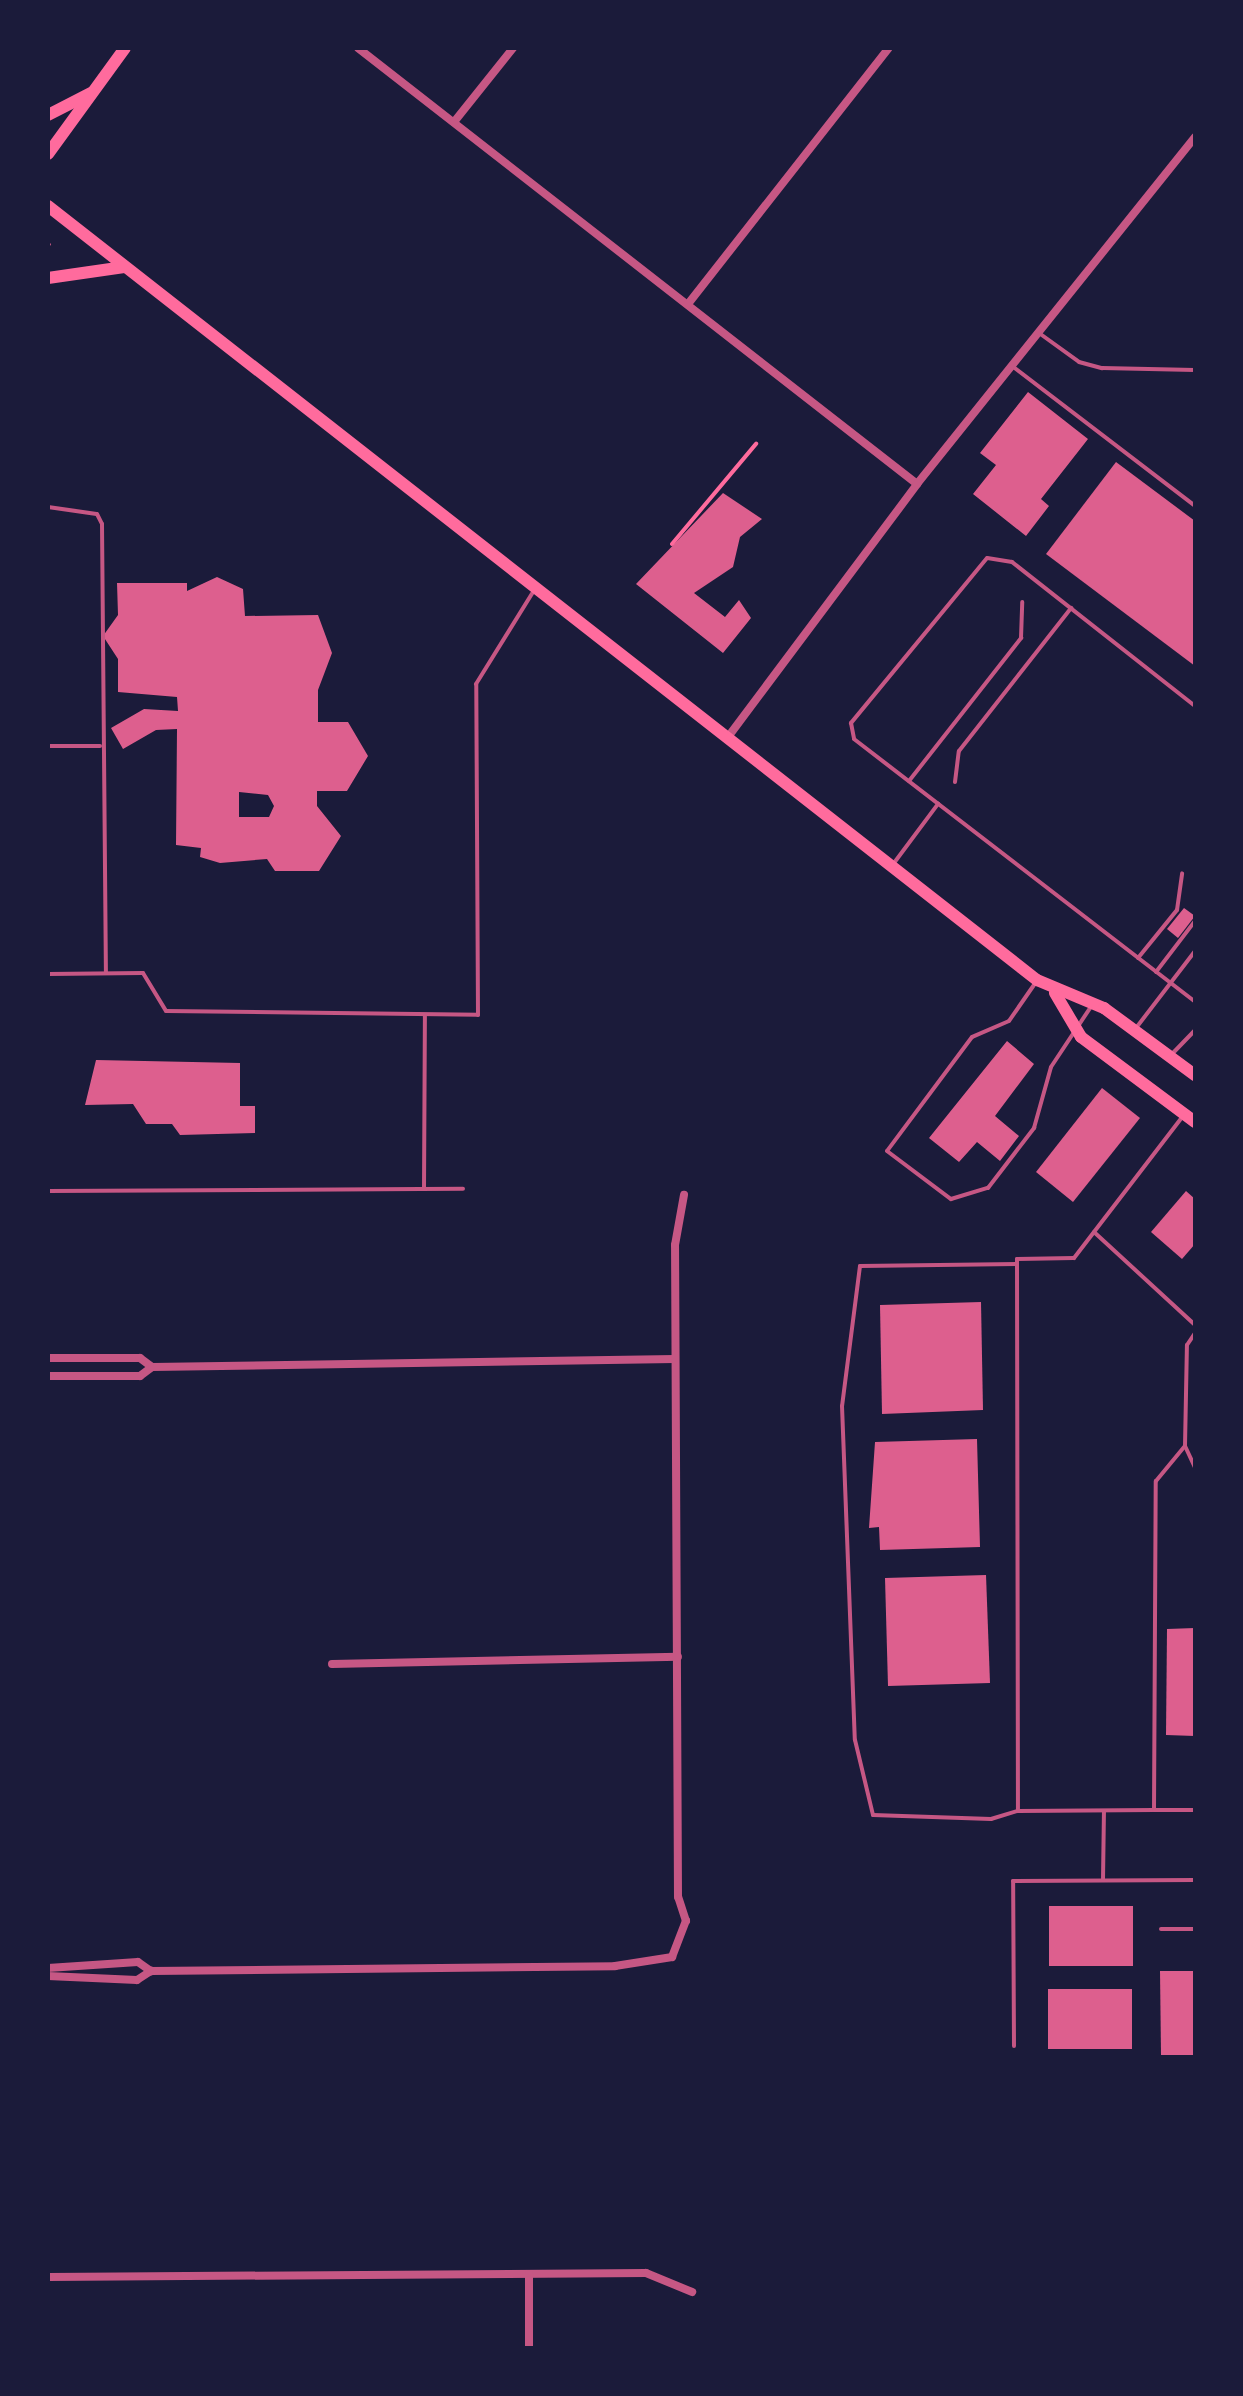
<!DOCTYPE html>
<html>
<head>
<meta charset="utf-8">
<style>
	body { margin:0 }
	#map { position:relative; width:1243px; height:2396px; overflow:hidden; background:#1b1b3a; font-family:Cabin,sans-serif }
	div>[style] { position:absolute }
	[style*='--x'] { left:calc(var(--x)*1px); top:calc(var(--y)*1px); width:calc(var(--w)*1px); rotate:calc(var(--a)*1deg) }
	.building>* { inset:0; background:#dd5f8e }
	.path>* { height:4px; margin:-2px; padding:0 2px; transform-origin:2px; border-radius:2px; background:#ff6b9d }
	.service>* { height:4px; margin:-2px; padding:0 2px; transform-origin:2px; border-radius:2px; background:#c65784 }
	.minor>* { height:8px; margin:-4px; padding:0 4px; transform-origin:4px; border-radius:4px; background:#c65784 }
	.secondary>* { height:12px; margin:-6px; padding:0 6px; transform-origin:6px; border-radius:6px; background:#ff6b9d }
	span { translate:-50% -50%; white-space:nowrap; text-align:center; line-height:1.15; -webkit-text-stroke:6px #1b1b3a; paint-order:stroke }
	.frame { position:absolute; inset:0; border:50px solid #1b1b3a; pointer-events:none }
</style>
</head>
<body>
<div id="map">
	<div class="building">
		<i style="clip-path:polygon(1028px 392px,1088px 439px,1041px 499px,1049px 506px,1026px 536px,973px 494px,996px 465px,980px 453px)"></i>
		<i style="clip-path:polygon(1116px 462px,1195px 521px,1195px 666px,1046px 554px)"></i>
		<i style="clip-path:polygon(723px 493px,762px 519px,740px 537px,733px 567px,694px 593px,725px 617px,739px 600px,751px 618px,723px 653px,636px 584px)"></i>
		<i style="clip-path:polygon(evenodd,217px 577px,243px 589px,245px 616px,318px 615px,332px 653px,318px 690px,318px 722px,348px 722px,368px 756px,347px 791px,317px 791px,317px 806px,341px 836px,319px 871px,275px 871px,267px 859px,220px 863px,200px 857px,201px 848px,176px 845px,177px 729px,156px 730px,123px 749px,111px 728px,144px 709px,178px 711px,177px 697px,118px 692px,118px 659px,103px 636px,118px 615px,117px 583px,187px 583px,187px 591px,217px 577px,239px 792px,268px 795px,274px 806px,269px 817px,239px 817px,239px 792px)"></i>
		<i style="clip-path:polygon(1184px 908px,1195px 916px,1178px 938px,1167px 929px)"></i>
		<i style="clip-path:polygon(1007px 1041px,1034px 1064px,995px 1116px,1019px 1136px,1000px 1161px,977px 1142px,959px 1162px,929px 1138px)"></i>
		<i style="clip-path:polygon(96px 1060px,240px 1063px,240px 1106px,255px 1106px,255px 1133px,180px 1135px,172px 1124px,146px 1124px,133px 1104px,85px 1105px)"></i>
		<i style="clip-path:polygon(1102px 1088px,1140px 1118px,1073px 1202px,1036px 1172px)"></i>
		<i style="clip-path:polygon(1186px 1191px,1195px 1199px,1195px 1244px,1182px 1259px,1151px 1232px)"></i>
		<i style="clip-path:polygon(981px 1302px,983px 1410px,882px 1414px,880px 1305px)"></i>
		<i style="clip-path:polygon(977px 1439px,980px 1547px,880px 1550px,879px 1527px,869px 1528px,875px 1442px)"></i>
		<i style="clip-path:polygon(986px 1575px,990px 1683px,888px 1686px,885px 1578px)"></i>
		<i style="clip-path:polygon(1195px 1628px,1195px 1736px,1166px 1735px,1167px 1629px)"></i>
		<i style="clip-path:polygon(1049px 1906px,1133px 1906px,1133px 1966px,1049px 1966px)"></i>
		<i style="clip-path:polygon(1160px 1971px,1195px 1971px,1195px 2055px,1161px 2055px)"></i>
		<i style="clip-path:polygon(1048px 1989px,1132px 1989px,1132px 2049px,1048px 2049px)"></i>
	</div>
	<div class="path">
		<i style="--x:48;--y:245;--w:1;--a:-45"></i>
		<i style="--x:672;--y:544;--w:131;--a:-50"></i>
	</div>
	<div class="service">
		<i style="--x:1039;--y:333;--w:49;--a:35.9"></i>
		<i style="--x:1079;--y:362;--w:24;--a:15"></i>
		<i style="--x:1102;--y:368;--w:93;--a:1.2"></i>
		<i style="--x:1012;--y:366;--w:230;--a:37.4"></i>
		<i style="--x:48;--y:507;--w:49;--a:8.1"></i>
		<i style="--x:97;--y:514;--w:11;--a:63"></i>
		<i style="--x:102;--y:524;--w:449;--a:89.5"></i>
		<i style="--x:1195;--y:706;--w:233;--a:-141.8"></i>
		<i style="--x:1012;--y:562;--w:25;--a:-171"></i>
		<i style="--x:987;--y:558;--w:214;--a:129.5"></i>
		<i style="--x:851;--y:723;--w:16;--a:79"></i>
		<i style="--x:854;--y:739;--w:431;--a:37.6"></i>
		<i style="--x:48;--y:746;--w:52;--a:0"></i>
		<i style="--x:909;--y:781;--w:182;--a:-51.9"></i>
		<i style="--x:1021;--y:638;--w:36;--a:-88"></i>
		<i style="--x:955;--y:782;--w:31;--a:-83"></i>
		<i style="--x:959;--y:751;--w:182;--a:-51.9"></i>
		<i style="--x:894;--y:863;--w:74;--a:-53.3"></i>
		<i style="--x:1138;--y:958;--w:62;--a:-50.9"></i>
		<i style="--x:1177;--y:910;--w:37;--a:-82"></i>
		<i style="--x:1156;--y:972;--w:64;--a:-52.6"></i>
		<i style="--x:48;--y:974;--w:95;--a:-0.6"></i>
		<i style="--x:143;--y:973;--w:44;--a:58.8"></i>
		<i style="--x:166;--y:1011;--w:312;--a:0.7"></i>
		<i style="--x:478;--y:1015;--w:331;--a:-90.3"></i>
		<i style="--x:476;--y:684;--w:112;--a:-58.2"></i>
		<i style="--x:1036;--y:982;--w:47;--a:124.7"></i>
		<i style="--x:1009;--y:1021;--w:40;--a:156.6"></i>
		<i style="--x:972;--y:1037;--w:142;--a:126.7"></i>
		<i style="--x:887;--y:1151;--w:80;--a:36.9"></i>
		<i style="--x:951;--y:1199;--w:39;--a:-17"></i>
		<i style="--x:988;--y:1188;--w:76;--a:-52.5"></i>
		<i style="--x:1034;--y:1128;--w:63;--a:-74.4"></i>
		<i style="--x:1051;--y:1067;--w:74;--a:-56.5"></i>
		<i style="--x:1136;--y:1028;--w:97;--a:-52.5"></i>
		<i style="--x:1172;--y:1054;--w:33;--a:-46"></i>
		<i style="--x:1183;--y:1116;--w:179;--a:127.5"></i>
		<i style="--x:1074;--y:1258;--w:57;--a:179"></i>
		<i style="--x:1017;--y:1259;--w:552;--a:89.9"></i>
		<i style="--x:1018;--y:1811;--w:136;--a:-0.4"></i>
		<i style="--x:1154;--y:1810;--w:329;--a:-89.7"></i>
		<i style="--x:1156;--y:1481;--w:45;--a:-50.4"></i>
		<i style="--x:1185;--y:1446;--w:101;--a:-88.9"></i>
		<i style="--x:1187;--y:1345;--w:14;--a:-56"></i>
		<i style="--x:424;--y:1189;--w:174;--a:-89.7"></i>
		<i style="--x:48;--y:1191;--w:415;--a:-0.3"></i>
		<i style="--x:1094;--y:1232;--w:137;--a:42.6"></i>
		<i style="--x:1017;--y:1264;--w:157;--a:179.3"></i>
		<i style="--x:860;--y:1266;--w:141;--a:97.3"></i>
		<i style="--x:842;--y:1406;--w:334;--a:87.8"></i>
		<i style="--x:855;--y:1740;--w:77;--a:76.5"></i>
		<i style="--x:873;--y:1815;--w:118;--a:1.9"></i>
		<i style="--x:991;--y:1819;--w:28;--a:-17"></i>
		<i style="--x:1185;--y:1446;--w:23;--a:65"></i>
		<i style="--x:1154;--y:1810;--w:41;--a:0"></i>
		<i style="--x:1103;--y:1880;--w:69;--a:-89.2"></i>
		<i style="--x:1161;--y:1929;--w:34;--a:0"></i>
		<i style="--x:1014;--y:2046;--w:165;--a:-90.3"></i>
		<i style="--x:1013;--y:1881;--w:182;--a:-0.3"></i>
	</div>
	<div class="minor">
		<i style="--x:358;--y:48;--w:709;--a:37.95"></i>
		<i style="--x:454;--y:122;--w:95;--a:-51.4"></i>
		<i style="--x:688;--y:304;--w:325;--a:-51.9"></i>
		<i style="--x:728;--y:737;--w:316;--a:-53.2"></i>
		<i style="--x:917;--y:484;--w:445;--a:-51.3"></i>
		<i style="--x:48;--y:1358;--w:92;--a:0"></i>
		<i style="--x:140;--y:1358;--w:15;--a:37"></i>
		<i style="--x:152;--y:1367;--w:15;--a:143"></i>
		<i style="--x:140;--y:1376;--w:92;--a:180"></i>
		<i style="--x:152;--y:1367;--w:523;--a:-0.88"></i>
		<i style="--x:332;--y:1664;--w:346;--a:-1.2"></i>
		<i style="--x:48;--y:1968;--w:90;--a:-3.8"></i>
		<i style="--x:138;--y:1962;--w:16;--a:35"></i>
		<i style="--x:48;--y:1976;--w:89;--a:2.6"></i>
		<i style="--x:137;--y:1980;--w:17;--a:-33"></i>
		<i style="--x:151;--y:1971;--w:464;--a:-0.6"></i>
		<i style="--x:615;--y:1966;--w:58;--a:-9"></i>
		<i style="--x:672;--y:1957;--w:39;--a:-69"></i>
		<i style="--x:686;--y:1921;--w:25;--a:-108"></i>
		<i style="--x:678;--y:1897;--w:652;--a:-90.26"></i>
		<i style="--x:675;--y:1245;--w:51;--a:-79.8"></i>
		<i style="--x:48;--y:2277;--w:598;--a:-0.38"></i>
		<i style="--x:646;--y:2273;--w:50;--a:22.4"></i>
		<i style="--x:529;--y:2348;--w:74;--a:-90"></i>
	</div>
	<div class="secondary">
		<i style="--x:48;--y:115;--w:48;--a:-27.1"></i>
		<i style="--x:48;--y:154;--w:131;--a:-54"></i>
		<i style="--x:48;--y:206;--w:1256;--a:38.05"></i>
		<i style="--x:1037;--y:980;--w:73;--a:22.7"></i>
		<i style="--x:1104;--y:1008;--w:113;--a:36.4"></i>
		<i style="--x:48;--y:278;--w:77;--a:-8.2"></i>
		<i style="--x:1055;--y:993;--w:51;--a:59.4"></i>
		<i style="--x:1081;--y:1037;--w:142;--a:36.7"></i>
	</div>
	<div class="frame"></div>
</div>
</body>
</html>
